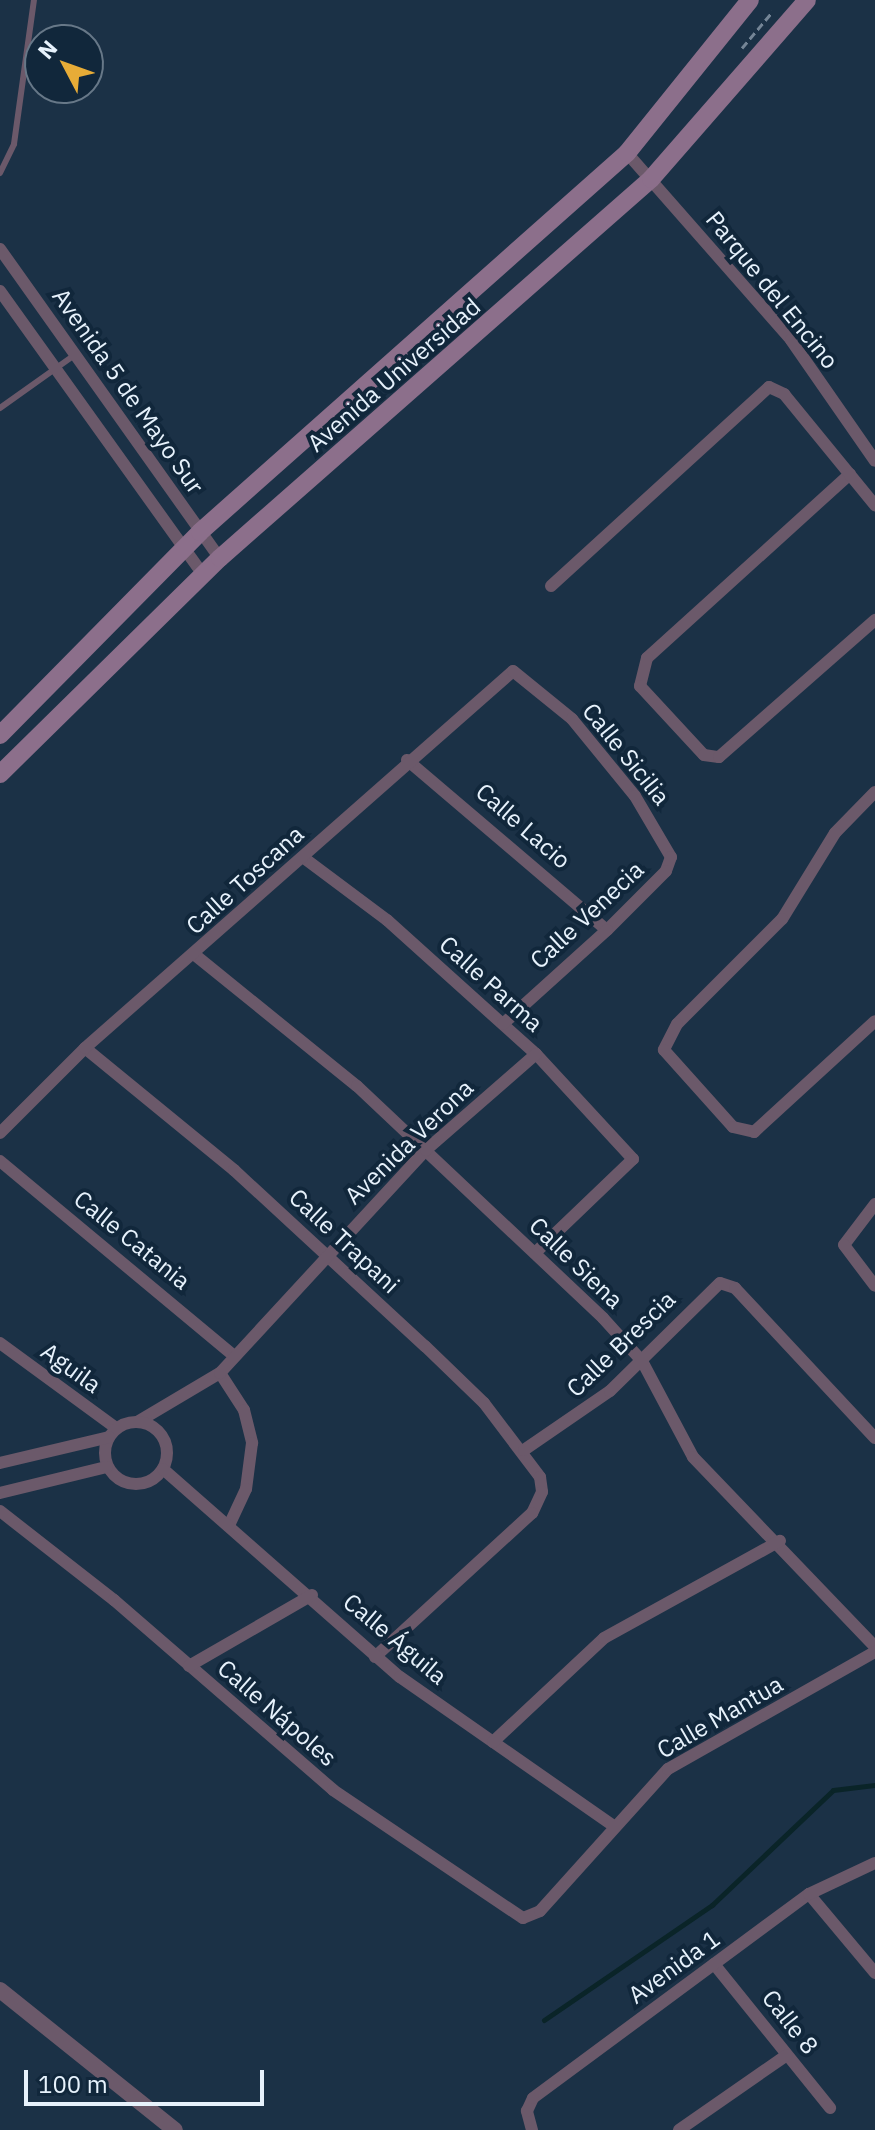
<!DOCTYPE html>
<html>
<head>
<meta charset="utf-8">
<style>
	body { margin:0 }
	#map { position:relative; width:875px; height:2130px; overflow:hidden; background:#1b3146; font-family:"IBM Plex Sans",sans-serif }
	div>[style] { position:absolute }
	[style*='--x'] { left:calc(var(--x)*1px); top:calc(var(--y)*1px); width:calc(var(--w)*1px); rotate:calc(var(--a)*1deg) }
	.stream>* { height:5px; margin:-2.5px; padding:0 2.5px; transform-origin:2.5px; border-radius:2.5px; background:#0a2428 }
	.path>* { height:3px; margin-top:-1.5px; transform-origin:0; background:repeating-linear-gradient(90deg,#748596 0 8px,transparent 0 12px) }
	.service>* { height:6px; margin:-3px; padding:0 3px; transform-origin:3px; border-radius:3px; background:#6b596a }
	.minor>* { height:12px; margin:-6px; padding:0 6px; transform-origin:6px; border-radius:6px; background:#6b596a }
	.minor>.ring { margin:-6px; padding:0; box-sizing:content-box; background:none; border:12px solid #6b596a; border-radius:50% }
	.tertiary>* { height:16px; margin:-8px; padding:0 8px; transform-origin:8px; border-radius:8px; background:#6b596a }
	.secondary>* { height:18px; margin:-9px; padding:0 9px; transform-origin:9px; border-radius:9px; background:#8c6f8b }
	span { translate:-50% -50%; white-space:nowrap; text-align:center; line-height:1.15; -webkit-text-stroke:8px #11273b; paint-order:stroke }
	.street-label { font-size:24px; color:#e7f2fc }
	.north { position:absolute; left:24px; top:24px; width:80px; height:80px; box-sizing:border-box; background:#11273b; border:2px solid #677888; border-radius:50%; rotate:311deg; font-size:22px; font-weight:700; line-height:32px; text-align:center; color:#e7f2fc }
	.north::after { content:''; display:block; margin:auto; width:28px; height:36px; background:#e7ac37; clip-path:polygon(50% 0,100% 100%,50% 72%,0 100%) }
	.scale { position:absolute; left:24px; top:2070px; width:240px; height:36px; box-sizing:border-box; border:4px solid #e7f2fc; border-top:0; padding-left:10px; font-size:24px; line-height:28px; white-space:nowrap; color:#e7f2fc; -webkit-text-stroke:6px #11273b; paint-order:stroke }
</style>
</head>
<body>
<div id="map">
	<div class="stream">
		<i style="--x:544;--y:2020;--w:204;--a:-34.4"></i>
		<i style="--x:712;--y:1905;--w:167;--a:-43.5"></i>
		<i style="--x:833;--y:1790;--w:42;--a:-6.8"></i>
	</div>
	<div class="path">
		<i style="--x:742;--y:48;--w:48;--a:-50"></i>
	</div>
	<div class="service">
		<i style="--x:0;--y:173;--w:32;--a:-64"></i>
		<i style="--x:14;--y:144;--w:145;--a:-82.1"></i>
		<i style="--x:0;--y:408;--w:93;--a:-35.4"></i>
	</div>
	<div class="minor">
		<i style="--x:627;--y:153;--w:249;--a:48.7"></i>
		<i style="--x:791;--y:340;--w:147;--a:55.2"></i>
		<i style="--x:0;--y:249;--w:379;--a:54.6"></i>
		<i style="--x:0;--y:291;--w:349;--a:54.4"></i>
		<i style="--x:850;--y:474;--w:274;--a:137.8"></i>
		<i style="--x:647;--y:658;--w:29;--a:104"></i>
		<i style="--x:640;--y:686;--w:94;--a:47.2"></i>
		<i style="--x:704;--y:755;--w:15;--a:8"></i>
		<i style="--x:719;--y:757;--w:208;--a:-41.3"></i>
		<i style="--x:551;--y:586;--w:295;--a:-42.4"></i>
		<i style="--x:769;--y:387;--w:17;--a:25"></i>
		<i style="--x:784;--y:394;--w:144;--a:50.7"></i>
		<i style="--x:407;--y:760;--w:262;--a:40.4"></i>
		<i style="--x:875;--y:792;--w:57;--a:134.3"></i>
		<i style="--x:835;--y:833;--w:101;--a:121.6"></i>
		<i style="--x:782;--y:919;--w:148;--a:135"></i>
		<i style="--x:677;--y:1024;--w:29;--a:117"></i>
		<i style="--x:664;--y:1050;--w:103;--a:48.1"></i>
		<i style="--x:733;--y:1127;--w:22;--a:13"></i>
		<i style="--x:754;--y:1132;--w:164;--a:-42.5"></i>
		<i style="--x:304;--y:858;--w:104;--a:36.8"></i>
		<i style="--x:387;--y:920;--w:200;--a:42"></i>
		<i style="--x:536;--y:1054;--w:143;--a:47.3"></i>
		<i style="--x:633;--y:1159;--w:136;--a:136.2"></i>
		<i style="--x:195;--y:955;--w:208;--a:39"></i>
		<i style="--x:357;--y:1086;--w:338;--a:43.3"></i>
		<i style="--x:603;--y:1318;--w:58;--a:47.8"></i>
		<i style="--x:642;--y:1361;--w:109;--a:62"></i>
		<i style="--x:693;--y:1457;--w:263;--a:46.2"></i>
		<i style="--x:85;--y:1048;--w:193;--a:39.3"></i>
		<i style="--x:234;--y:1170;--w:260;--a:42.7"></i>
		<i style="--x:425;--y:1346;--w:82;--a:44"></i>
		<i style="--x:484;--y:1403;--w:93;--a:52.9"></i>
		<i style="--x:540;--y:1477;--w:15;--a:82"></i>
		<i style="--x:542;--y:1492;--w:23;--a:115"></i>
		<i style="--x:532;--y:1513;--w:213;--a:137.5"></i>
		<i style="--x:0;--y:1133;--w:120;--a:-45"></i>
		<i style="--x:85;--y:1048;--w:570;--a:-41.37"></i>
		<i style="--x:513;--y:671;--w:76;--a:39.1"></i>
		<i style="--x:572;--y:719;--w:99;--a:50.7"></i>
		<i style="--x:635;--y:796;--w:71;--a:59.5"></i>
		<i style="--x:671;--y:857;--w:15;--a:110"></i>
		<i style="--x:666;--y:871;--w:83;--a:135"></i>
		<i style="--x:607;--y:930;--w:140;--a:137.9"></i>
		<i style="--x:0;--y:1161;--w:305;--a:39.8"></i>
		<i style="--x:875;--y:1204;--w:51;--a:127.1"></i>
		<i style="--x:844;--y:1245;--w:51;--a:52.9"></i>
		<i style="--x:0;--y:1343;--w:144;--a:36.2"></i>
		<i style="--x:220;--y:1373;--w:44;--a:57"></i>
		<i style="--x:244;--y:1410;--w:34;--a:76"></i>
		<i style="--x:252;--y:1443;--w:46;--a:97.4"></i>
		<i style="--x:246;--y:1489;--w:40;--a:115"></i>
		<i style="--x:139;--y:1421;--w:94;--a:-30.7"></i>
		<i style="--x:220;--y:1373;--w:304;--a:-47.3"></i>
		<i style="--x:426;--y:1150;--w:146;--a:-41.1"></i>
		<i class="ring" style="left:105px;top:1422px;width:50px;height:50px"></i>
		<i style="--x:524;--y:1450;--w:104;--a:-34.5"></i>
		<i style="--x:610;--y:1391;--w:154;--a:-44.5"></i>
		<i style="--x:720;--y:1283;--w:16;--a:18"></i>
		<i style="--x:735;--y:1288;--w:205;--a:47"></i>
		<i style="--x:0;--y:1463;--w:112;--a:-13.4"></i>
		<i style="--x:163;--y:1469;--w:315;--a:41.3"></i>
		<i style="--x:400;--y:1677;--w:259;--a:34.9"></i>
		<i style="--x:0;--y:1493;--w:110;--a:-13.7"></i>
		<i style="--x:0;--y:1511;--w:145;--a:38"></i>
		<i style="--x:114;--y:1600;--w:290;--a:40.9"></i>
		<i style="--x:333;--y:1790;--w:229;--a:34"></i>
		<i style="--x:523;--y:1918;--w:18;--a:-22"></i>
		<i style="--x:540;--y:1911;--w:191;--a:-48"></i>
		<i style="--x:668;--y:1769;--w:238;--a:-29.5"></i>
		<i style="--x:189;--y:1666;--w:142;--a:-30"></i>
		<i style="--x:493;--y:1742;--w:152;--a:-43.1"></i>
		<i style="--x:604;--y:1638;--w:201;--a:-28.9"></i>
		<i style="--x:809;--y:1894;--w:103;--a:50.1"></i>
		<i style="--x:714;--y:1964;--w:185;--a:51.1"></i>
		<i style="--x:532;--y:2130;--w:20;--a:-105"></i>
		<i style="--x:527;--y:2111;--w:14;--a:-65"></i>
		<i style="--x:533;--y:2098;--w:343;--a:-36.5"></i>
		<i style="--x:809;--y:1894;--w:73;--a:-25.2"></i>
		<i style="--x:679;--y:2130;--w:131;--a:-34.8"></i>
	</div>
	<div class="tertiary">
		<i style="--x:0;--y:1990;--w:224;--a:38.7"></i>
	</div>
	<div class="secondary">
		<i style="--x:0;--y:735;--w:285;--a:-45.4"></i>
		<i style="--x:200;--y:532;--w:571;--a:-41.59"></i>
		<i style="--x:627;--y:153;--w:196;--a:-51.2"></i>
		<i style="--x:0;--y:774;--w:308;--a:-44.5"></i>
		<i style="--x:220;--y:558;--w:574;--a:-41.33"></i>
		<i style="--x:651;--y:179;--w:237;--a:-48.9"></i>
	</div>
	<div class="street-label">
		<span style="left:772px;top:290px;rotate:51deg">Parque del Encino</span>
		<span style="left:394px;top:375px;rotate:-41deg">Avenida Universidad</span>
		<span style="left:128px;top:391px;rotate:55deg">Avenida 5 de Mayo Sur</span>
		<span style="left:626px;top:754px;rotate:51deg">Calle Sicilia</span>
		<span style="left:523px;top:826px;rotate:41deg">Calle Lacio</span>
		<span style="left:245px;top:880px;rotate:-42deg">Calle Toscana</span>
		<span style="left:587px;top:915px;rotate:-43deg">Calle Venecia</span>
		<span style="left:491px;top:984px;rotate:42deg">Calle Parma</span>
		<span style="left:409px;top:1142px;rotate:-44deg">Avenida Verona</span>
		<span style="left:132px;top:1240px;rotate:39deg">Calle Catania</span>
		<span style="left:344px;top:1241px;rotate:43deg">Calle Trapani</span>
		<span style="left:576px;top:1263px;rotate:44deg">Calle Siena</span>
		<span style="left:621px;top:1344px;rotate:-44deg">Calle Brescia</span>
		<span style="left:71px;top:1368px;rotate:36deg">Aguila</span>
		<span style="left:395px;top:1639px;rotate:40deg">Calle Águila</span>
		<span style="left:277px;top:1713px;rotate:41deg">Calle Nápoles</span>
		<span style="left:720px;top:1717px;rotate:-30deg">Calle Mantua</span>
		<span style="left:674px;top:1967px;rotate:-36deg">Avenida 1</span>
		<span style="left:790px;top:2022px;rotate:52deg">Calle 8</span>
	</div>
	<div class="north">N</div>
	<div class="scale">100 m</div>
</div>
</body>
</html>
